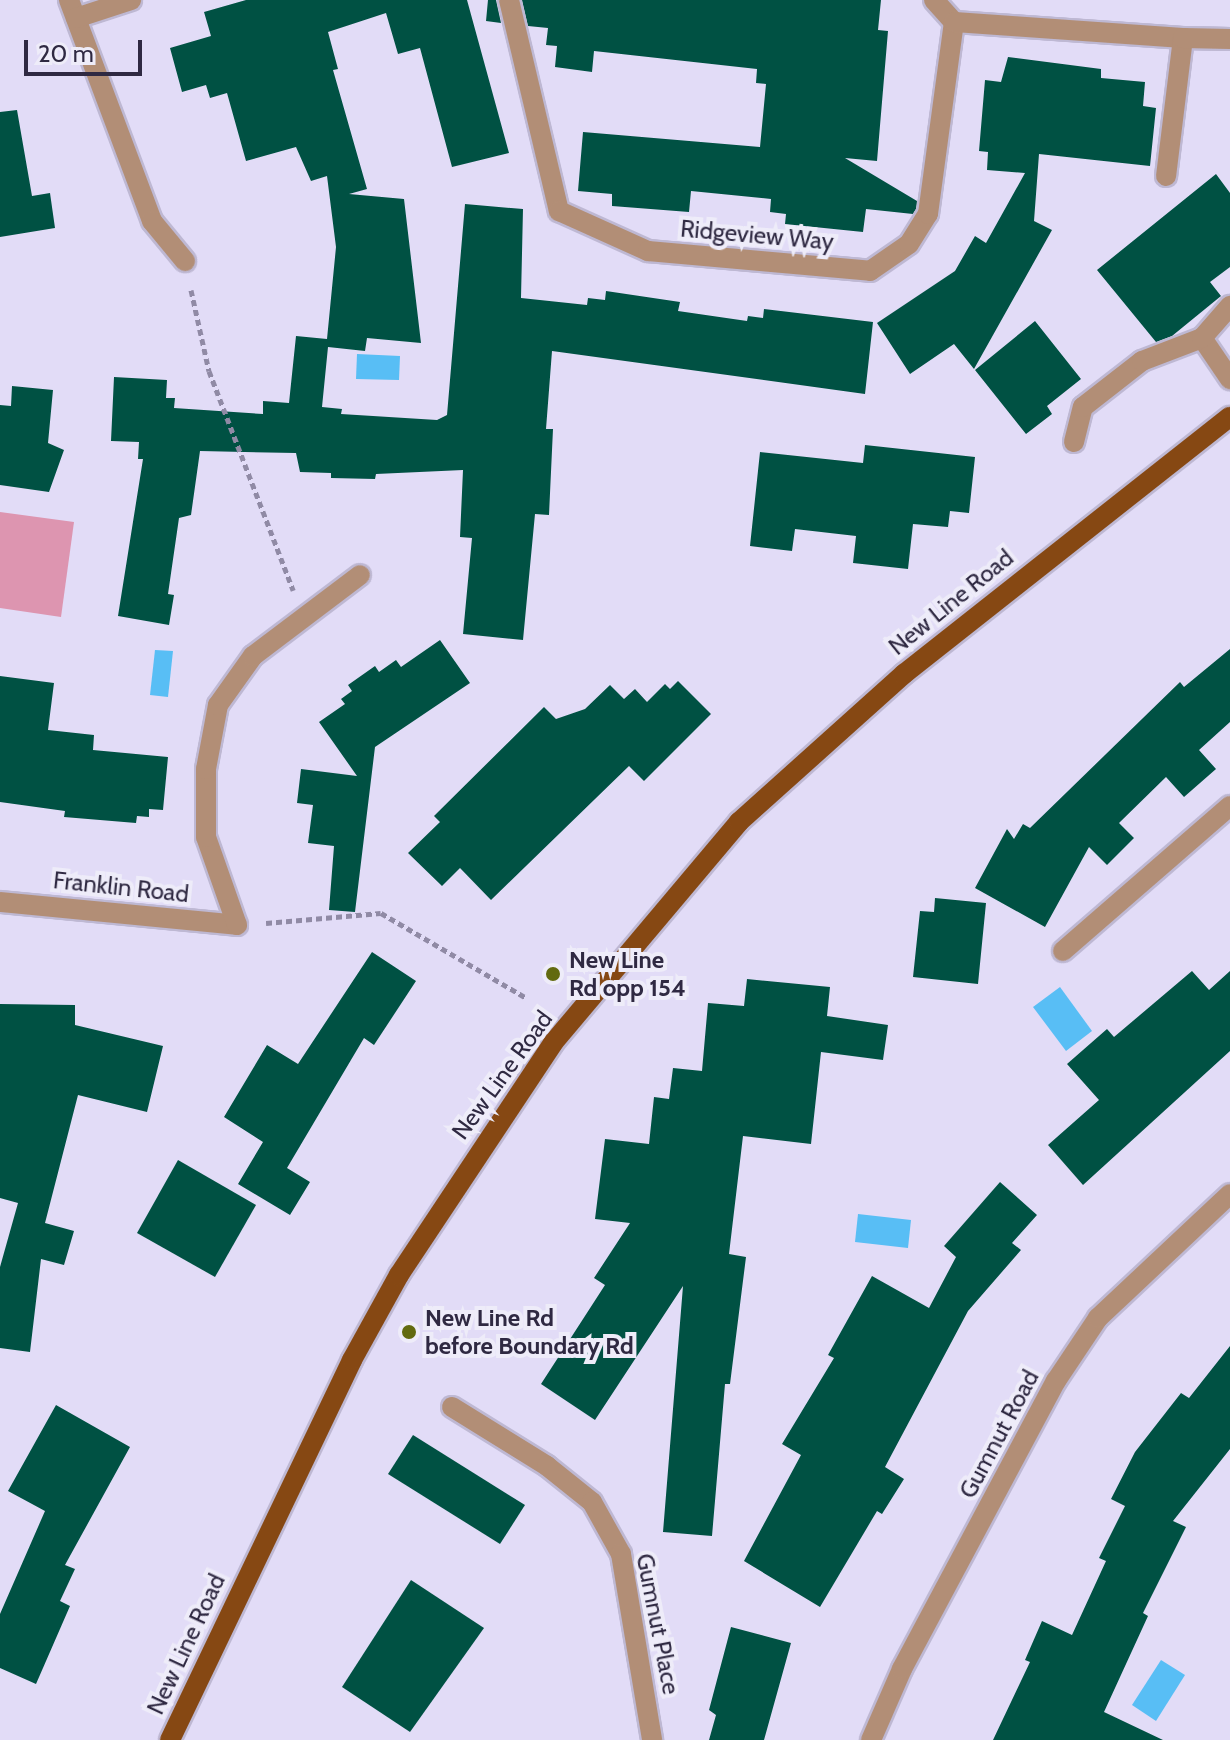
<!DOCTYPE html>
<html>
<head>
<meta charset="utf-8">
<style>
	body { margin:0 }
	#map { position:relative; width:1230px; height:1740px; overflow:hidden; background:#e2dcf7; font-family:Cabin,sans-serif }
	div>[style] { position:absolute }
	[style*='--x'] { left:calc(var(--x)*1px); top:calc(var(--y)*1px); width:calc(var(--w)*1px); rotate:calc(var(--a)*1deg) }
	.green>* { inset:0; background:#dd95b0 }
	.water>* { inset:0; background:#58bef5 }
	.building>* { inset:0; background:#005143 }
	.path>* { height:5px; margin-top:-2.5px; transform-origin:0; background:repeating-linear-gradient(90deg,#908aa5 0 6px,transparent 0 10px) }
	.roads { filter:drop-shadow(2px 0 #beb8d3) drop-shadow(-2px 0 #beb8d3) drop-shadow(0 2px #beb8d3) drop-shadow(0 -2px #beb8d3) }
	.minor>* { height:20px; margin:-10px; padding:0 10px; transform-origin:10px; border-radius:10px; background:#b28e76 }
	.major>* { height:20px; margin:-10px; padding:0 10px; transform-origin:10px; border-radius:10px; background:#864813 }
	.dots>* { width:22px; height:22px; translate:-50% -50%; box-sizing:border-box; border:4px solid #eeecf9; border-radius:50% }
	span { translate:-50% -50%; white-space:nowrap; text-align:center; line-height:1.15; -webkit-text-stroke:8px #eeecf9; paint-order:stroke }
	.street-label { font-size:24px; color:#2f2942 }
	.poi-label { font-size:24px; color:#2f2942; font-weight:700 }
	.left { translate:0 -50%; text-align:left }
	.scale { position:absolute; left:24px; top:40px; width:118px; height:36px; box-sizing:border-box; border:4px solid #2f2942; border-top:0; padding-left:10px; font-size:24px; line-height:28px; white-space:nowrap; color:#2f2942; -webkit-text-stroke:6px #eeecf9; paint-order:stroke }
</style>
</head>
<body>
<div id="map">
	<div class="green">
		<i style="clip-path:polygon(0 512px,74px 522px,61px 617px,0 608px)"></i>
	</div>
	<div class="water">
		<i style="clip-path:polygon(357px 354px,400px 356px,399px 380px,356px 379px)"></i>
		<i style="clip-path:polygon(155px 650px,173px 651px,168px 697px,150px 695px)"></i>
		<i style="clip-path:polygon(1060px 987px,1092px 1031px,1066px 1051px,1033px 1007px)"></i>
		<i style="clip-path:polygon(858px 1214px,911px 1220px,908px 1248px,855px 1242px)"></i>
		<i style="clip-path:polygon(1161px 1660px,1185px 1675px,1156px 1721px,1132px 1705px)"></i>
	</div>
	<div class="building">
		<i style="clip-path:polygon(246px 0,467px 0,509px 153px,452px 167px,420px 48px,398px 54px,386px 13px,328px 32px,338px 69px,333px 70px,367px 189px,349px 194px,404px 199px,421px 343px,367px 338px,365px 351px,328px 347px,322px 407px,342px 409px,341px 414px,437px 420px,447px 415px,465px 204px,523px 209px,521px 298px,587px 305px,588px 298px,605px 300px,606px 291px,680px 302px,678px 311px,747px 321px,748px 316px,763px 318px,764px 309px,873px 322px,865px 394px,552px 351px,546px 429px,553px 429px,549px 515px,535px 514px,523px 640px,463px 634px,472px 538px,460px 537px,463px 470px,376px 474px,375px 479px,331px 478px,331px 473px,300px 472px,296px 453px,200px 451px,191px 515px,179px 518px,168px 594px,174px 595px,169px 625px,118px 616px,143px 459px,138px 459px,139px 442px,111px 441px,114px 377px,167px 380px,166px 398px,175px 398px,174px 408px,263px 414px,263px 401px,289px 403px,296px 336px,327px 339px,336px 247px,327px 176px,311px 181px,296px 147px,246px 161px,227px 93px,210px 98px,206px 85px,182px 92px,170px 48px,211px 36px,204px 12px)"></i>
		<i style="clip-path:polygon(488px 0,496px 0,501px 23px,486px 21px)"></i>
		<i style="clip-path:polygon(522px 0,881px 0,878px 30px,888px 31px,877px 161px,845px 158px,917px 201px,916px 209px,913px 214px,866px 209px,863px 232px,785px 224px,786px 214px,770px 212px,771px 199px,691px 191px,689px 212px,612px 206px,612px 194px,578px 191px,583px 132px,760px 147px,766px 84px,756px 83px,757px 69px,594px 51px,592px 72px,555px 67px,557px 46px,546px 45px,548px 28px,528px 26px)"></i>
		<i style="clip-path:polygon(1008px 57px,1101px 69px,1101px 78px,1145px 82px,1143px 106px,1156px 108px,1150px 166px,1039px 154px,1034px 221px,1052px 230px,974px 369px,954px 344px,910px 374px,877px 323px,955px 271px,975px 236px,986px 243px,1025px 173px,987px 170px,988px 152px,979px 151px,985px 80px,1001px 82px)"></i>
		<i style="clip-path:polygon(17px 110px,32px 196px,50px 193px,55px 228px,0 237px,0 112px)"></i>
		<i style="clip-path:polygon(1216px 174px,1230px 193px,1230px 267px,1210px 282px,1221px 296px,1172px 336px,1156px 342px,1097px 270px)"></i>
		<i style="clip-path:polygon(1035px 321px,1081px 379px,1047px 406px,1052px 414px,1026px 434px,975px 370px)"></i>
		<i style="clip-path:polygon(12px 386px,53px 390px,48px 443px,64px 450px,49px 492px,0 485px,0 405px,11px 406px)"></i>
		<i style="clip-path:polygon(865px 445px,975px 457px,969px 513px,950px 511px,948px 527px,913px 524px,908px 569px,853px 563px,856px 536px,795px 529px,792px 551px,750px 546px,760px 452px,863px 463px)"></i>
		<i style="clip-path:polygon(440px 640px,470px 683px,375px 747px,355px 912px,329px 910px,334px 846px,308px 843px,313px 805px,297px 803px,301px 769px,357px 776px,319px 722px,345px 704px,341px 699px,352px 691px,348px 685px,375px 666px,379px 672px,396px 660px,401px 667px)"></i>
		<i style="clip-path:polygon(1230px 649px,1230px 722px,1199px 750px,1216px 769px,1184px 797px,1166px 777px,1119px 823px,1134px 838px,1107px 865px,1089px 847px,1045px 927px,975px 888px,1007px 829px,1014px 839px,1023px 824px,1030px 828px,1180px 682px,1184px 687px)"></i>
		<i style="clip-path:polygon(0 676px,54px 683px,48px 730px,94px 735px,93px 750px,168px 757px,163px 810px,149px 809px,149px 817px,137px 816px,136px 823px,64px 817px,65px 811px,0 802px)"></i>
		<i style="clip-path:polygon(678px 681px,711px 714px,644px 781px,629px 766px,491px 900px,460px 868px,442px 886px,408px 853px,440px 822px,434px 816px,544px 707px,556px 719px,585px 709px,610px 685px,624px 699px,635px 689px,647px 702px,665px 684px,670px 689px)"></i>
		<i style="clip-path:polygon(935px 898px,986px 903px,978px 984px,913px 977px,920px 911px,934px 912px)"></i>
		<i style="clip-path:polygon(372px 952px,416px 981px,374px 1045px,364px 1038px,287px 1168px,310px 1182px,290px 1215px,238px 1184px,263px 1142px,224px 1117px,267px 1045px,298px 1064px)"></i>
		<i style="clip-path:polygon(1192px 971px,1209px 990px,1230px 971px,1230px 1051px,1083px 1185px,1048px 1145px,1099px 1100px,1067px 1064px,1107px 1029px,1114px 1037px)"></i>
		<i style="clip-path:polygon(747px 979px,830px 987px,827px 1016px,888px 1025px,883px 1060px,821px 1052px,811px 1144px,743px 1136px,729px 1254px,746px 1257px,730px 1384px,725px 1384px,712px 1536px,663px 1532px,683px 1286px,595px 1420px,541px 1384px,605px 1285px,594px 1278px,630px 1223px,595px 1219px,605px 1139px,649px 1144px,654px 1097px,669px 1099px,673px 1068px,702px 1071px,708px 1003px,744px 1006px)"></i>
		<i style="clip-path:polygon(0 1004px,75px 1005px,75px 1025px,163px 1046px,147px 1112px,78px 1095px,45px 1223px,74px 1231px,64px 1265px,41px 1259px,30px 1352px,0 1348px,0 1267px,18px 1203px,0 1198px)"></i>
		<i style="clip-path:polygon(178px 1160px,256px 1205px,215px 1277px,137px 1233px)"></i>
		<i style="clip-path:polygon(1000px 1182px,1037px 1215px,1012px 1243px,1021px 1250px,968px 1311px,885px 1467px,904px 1479px,882px 1514px,877px 1511px,820px 1607px,744px 1561px,801px 1455px,782px 1444px,834px 1358px,828px 1355px,872px 1276px,929px 1308px,956px 1257px,944px 1246px)"></i>
		<i style="clip-path:polygon(1230px 1346px,1230px 1449px,1173px 1521px,1186px 1527px,1143px 1613px,1148px 1616px,1104px 1712px,1163px 1740px,993px 1740px,1030px 1662px,1025px 1660px,1042px 1621px,1072px 1635px,1106px 1561px,1099px 1558px,1125px 1506px,1111px 1499px,1135px 1452px,1181px 1393px,1189px 1398px)"></i>
		<i style="clip-path:polygon(56px 1405px,130px 1447px,65px 1565px,75px 1569px,60px 1601px,70px 1606px,36px 1684px,0 1668px,0 1614px,45px 1511px,8px 1491px)"></i>
		<i style="clip-path:polygon(413px 1435px,525px 1505px,500px 1544px,388px 1474px)"></i>
		<i style="clip-path:polygon(411px 1580px,484px 1628px,410px 1732px,342px 1687px)"></i>
		<i style="clip-path:polygon(731px 1627px,791px 1643px,764px 1740px,709px 1740px,716px 1715px,709px 1710px)"></i>
	</div>
	<div class="path">
		<i style="--x:191;--y:290;--w:83;--a:77.5"></i>
		<i style="--x:209;--y:371;--w:235;--a:69"></i>
		<i style="--x:266;--y:923;--w:115;--a:-5"></i>
		<i style="--x:381;--y:913;--w:167;--a:30.3"></i>
	</div>
	<div class="roads">
		<div class="minor">
			<i style="--x:69;--y:0;--w:236;--a:69.4"></i>
			<i style="--x:152;--y:221;--w:52;--a:50.5"></i>
			<i style="--x:509;--y:0;--w:217;--a:76.7"></i>
			<i style="--x:559;--y:211;--w:98;--a:24.2"></i>
			<i style="--x:648;--y:251;--w:223;--a:5.1"></i>
			<i style="--x:870;--y:271;--w:47;--a:-34.7"></i>
			<i style="--x:909;--y:244;--w:36;--a:-58"></i>
			<i style="--x:928;--y:214;--w:194;--a:-82.3"></i>
			<i style="--x:934;--y:0;--w:30;--a:48"></i>
			<i style="--x:76;--y:18;--w:58;--a:-18.1"></i>
			<i style="--x:954;--y:22;--w:230;--a:4"></i>
			<i style="--x:1183;--y:38;--w:139;--a:97"></i>
			<i style="--x:1183;--y:38;--w:47;--a:1.2"></i>
			<i style="--x:1202;--y:338;--w:50;--a:55.7"></i>
			<i style="--x:1074;--y:442;--w:36;--a:-76"></i>
			<i style="--x:1083;--y:407;--w:75;--a:-37.9"></i>
			<i style="--x:1142;--y:361;--w:64;--a:-21"></i>
			<i style="--x:1202;--y:338;--w:43;--a:-48.8"></i>
			<i style="--x:0;--y:902;--w:238;--a:5.5"></i>
			<i style="--x:237;--y:925;--w:93;--a:-109.4"></i>
			<i style="--x:206;--y:837;--w:68;--a:-90"></i>
			<i style="--x:206;--y:769;--w:65;--a:-79.4"></i>
			<i style="--x:218;--y:705;--w:60;--a:-54.5"></i>
			<i style="--x:253;--y:656;--w:134;--a:-37.1"></i>
			<i style="--x:1063;--y:951;--w:221;--a:-41"></i>
			<i style="--x:452;--y:1407;--w:112;--a:31.8"></i>
			<i style="--x:547;--y:1466;--w:58;--a:38.7"></i>
			<i style="--x:592;--y:1502;--w:60;--a:60.9"></i>
			<i style="--x:621;--y:1554;--w:189;--a:80.5"></i>
			<i style="--x:871;--y:1740;--w:77;--a:-66.4"></i>
			<i style="--x:902;--y:1669;--w:327;--a:-61.9"></i>
			<i style="--x:1056;--y:1381;--w:76;--a:-56.3"></i>
			<i style="--x:1098;--y:1318;--w:181;--a:-43.2"></i>
		</div>
		<div class="major">
			<i style="--x:170;--y:1740;--w:421;--a:-64.4"></i>
			<i style="--x:352;--y:1360;--w:97;--a:-61.1"></i>
			<i style="--x:399;--y:1275;--w:278;--a:-56.4"></i>
			<i style="--x:553;--y:1043;--w:289;--a:-49.9"></i>
			<i style="--x:739;--y:822;--w:222;--a:-41.9"></i>
			<i style="--x:904;--y:674;--w:415;--a:-38.3"></i>
		</div>
	</div>
	<div class="dots">
		<i style="left:553px;top:974px;background:#626a0f"></i>
		<i style="left:409px;top:1332px;background:#626a0f"></i>
	</div>
	<div class="street-label">
		<span style="left:757px;top:235px;rotate:5deg">Ridgeview Way</span>
		<span style="left:951px;top:602px;rotate:-39deg">New Line Road</span>
		<span style="left:121px;top:887px;rotate:6deg">Franklin Road</span>
		<span style="left:502px;top:1075px;rotate:-54deg">New Line Road</span>
		<span style="left:999px;top:1434px;rotate:-62deg">Gumnut Road</span>
		<span style="left:658px;top:1624px;rotate:79deg">Gumnut Place</span>
		<span style="left:186px;top:1644px;rotate:-65deg">New Line Road</span>
	</div>
	<div class="poi-label">
		<span class="left" style="left:569px;top:974px">New Line<br>Rd opp 154</span>
		<span class="left" style="left:425px;top:1332px">New Line Rd<br>before Boundary Rd</span>
	</div>
	<div class="scale">20 m</div>
</div>
</body>
</html>
